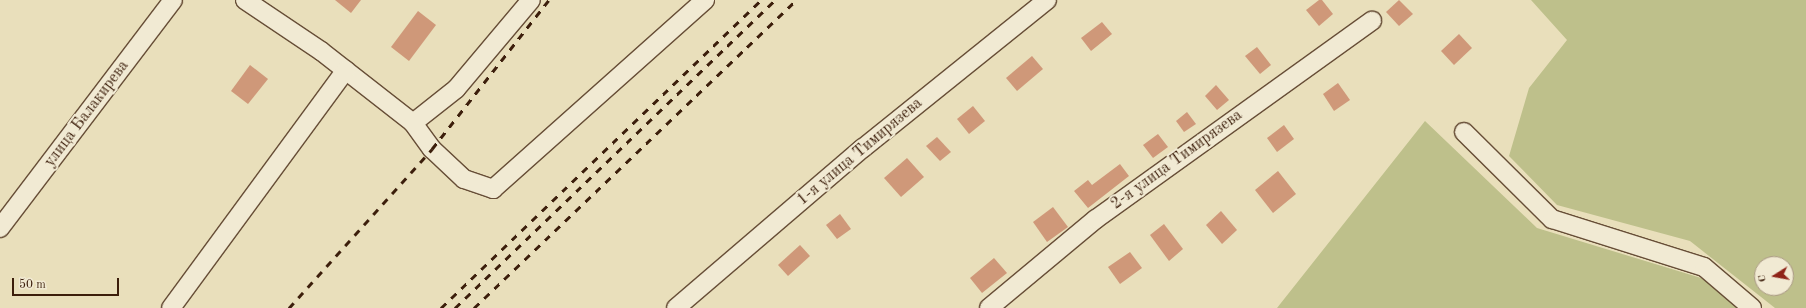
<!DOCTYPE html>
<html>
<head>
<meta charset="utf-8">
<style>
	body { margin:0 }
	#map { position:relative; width:1806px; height:308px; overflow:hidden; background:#e9dfbb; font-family:"Old Standard TT",serif }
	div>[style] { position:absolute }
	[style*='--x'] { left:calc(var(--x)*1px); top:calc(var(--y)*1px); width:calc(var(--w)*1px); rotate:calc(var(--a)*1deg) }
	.green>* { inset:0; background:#bec08b }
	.building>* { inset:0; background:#cf9879 }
	.roads { filter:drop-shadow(1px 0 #674e37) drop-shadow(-1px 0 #674e37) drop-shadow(0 1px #674e37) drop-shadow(0 -1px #674e37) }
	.minor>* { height:18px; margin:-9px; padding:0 9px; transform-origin:9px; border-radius:9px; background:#f1ead3 }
	.rail>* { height:3px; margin-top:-1.5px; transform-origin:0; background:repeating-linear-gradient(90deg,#3c1e0b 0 7px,transparent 0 14px) }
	span { translate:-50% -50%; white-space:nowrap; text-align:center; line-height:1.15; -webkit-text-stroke:4px #f1ead3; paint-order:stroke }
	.street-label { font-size:16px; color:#3c1e0b }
	.north { position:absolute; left:1754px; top:256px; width:40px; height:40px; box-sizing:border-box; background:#f1ead3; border:1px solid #a99883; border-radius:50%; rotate:259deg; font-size:11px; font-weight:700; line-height:16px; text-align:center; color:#3c1e0b }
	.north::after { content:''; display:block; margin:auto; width:14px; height:18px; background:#8f2418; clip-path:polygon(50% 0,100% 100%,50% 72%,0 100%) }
	.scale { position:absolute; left:12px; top:278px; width:107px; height:18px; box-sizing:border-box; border:2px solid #3c1e0b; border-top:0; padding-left:5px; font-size:12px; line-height:14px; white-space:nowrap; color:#3c1e0b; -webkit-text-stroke:3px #f1ead3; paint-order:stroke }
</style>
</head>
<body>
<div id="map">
	<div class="green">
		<i style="clip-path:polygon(evenodd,1531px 0,1806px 0,1806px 308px,1775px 308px,1690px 241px,1557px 205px,1509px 156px,1529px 88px,1567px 40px,1531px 0,1762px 264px,1786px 264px,1786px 288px,1762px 288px,1762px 264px)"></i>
		<i style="clip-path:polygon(1425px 121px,1537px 228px,1711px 281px,1740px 308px,1277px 308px)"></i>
	</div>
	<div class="building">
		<i style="clip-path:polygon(335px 0,361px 0,351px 13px)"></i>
		<i style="clip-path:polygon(1319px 0,1322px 0,1333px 14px,1319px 26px,1306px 10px)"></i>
		<i style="clip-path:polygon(1399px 0,1413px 14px,1399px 26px,1386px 12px)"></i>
		<i style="clip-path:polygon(418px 11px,436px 25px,409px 61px,391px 47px)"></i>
		<i style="clip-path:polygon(1102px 22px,1112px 34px,1091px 51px,1081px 38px)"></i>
		<i style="clip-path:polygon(1459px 34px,1472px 48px,1454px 65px,1441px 51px)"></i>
		<i style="clip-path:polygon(1257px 47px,1271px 65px,1260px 74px,1245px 56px)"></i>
		<i style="clip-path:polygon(1032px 56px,1043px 69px,1017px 91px,1006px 78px)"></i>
		<i style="clip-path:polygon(250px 65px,268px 79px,248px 104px,231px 91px)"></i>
		<i style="clip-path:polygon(1338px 83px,1350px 100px,1334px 111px,1323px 94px)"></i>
		<i style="clip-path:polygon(1216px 85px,1229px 100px,1217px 110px,1205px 96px)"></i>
		<i style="clip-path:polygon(973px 106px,985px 121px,969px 134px,957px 119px)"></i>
		<i style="clip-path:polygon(1187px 112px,1196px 124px,1184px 132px,1176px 121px)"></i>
		<i style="clip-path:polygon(1284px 125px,1294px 139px,1277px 152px,1267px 138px)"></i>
		<i style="clip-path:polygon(1158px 134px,1168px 147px,1153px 158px,1143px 145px)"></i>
		<i style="clip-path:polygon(937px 137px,951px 152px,940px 161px,926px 146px)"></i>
		<i style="clip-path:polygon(907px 158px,924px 177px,901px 197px,884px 178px)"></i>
		<i style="clip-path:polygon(1120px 164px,1129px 176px,1088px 208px,1074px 191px,1088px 180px,1092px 185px)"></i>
		<i style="clip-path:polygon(1278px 171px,1296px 194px,1273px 213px,1255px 190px)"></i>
		<i style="clip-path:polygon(1053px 207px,1068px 227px,1047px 242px,1033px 222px)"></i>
		<i style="clip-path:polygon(1221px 211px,1237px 230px,1222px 244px,1206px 225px)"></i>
		<i style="clip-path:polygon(840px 214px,851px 229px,837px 239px,826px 225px)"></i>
		<i style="clip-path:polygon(1164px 224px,1183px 249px,1169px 261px,1150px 235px)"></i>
		<i style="clip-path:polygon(800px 245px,810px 256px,788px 276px,778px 265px)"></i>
		<i style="clip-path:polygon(1130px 252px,1142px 268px,1120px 284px,1108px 267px)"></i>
		<i style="clip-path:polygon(994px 258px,1007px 273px,982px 293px,970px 278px)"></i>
	</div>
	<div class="roads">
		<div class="minor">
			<i style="--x:245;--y:0;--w:92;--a:33.9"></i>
			<i style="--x:321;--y:51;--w:117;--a:38"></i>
			<i style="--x:413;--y:123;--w:32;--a:54"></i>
			<i style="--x:432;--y:149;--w:44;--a:43.2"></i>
			<i style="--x:464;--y:179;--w:31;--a:19"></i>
			<i style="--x:493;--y:189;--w:284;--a:-41.7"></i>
			<i style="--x:413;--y:123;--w:55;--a:-38.3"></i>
			<i style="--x:456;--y:89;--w:116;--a:-49.9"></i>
			<i style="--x:1464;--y:132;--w:124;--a:44.7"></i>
			<i style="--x:1552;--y:219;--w:159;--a:17.5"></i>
			<i style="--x:1704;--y:267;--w:63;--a:40.5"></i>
			<i style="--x:0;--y:228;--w:286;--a:-52.8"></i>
			<i style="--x:171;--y:308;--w:295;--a:-53.7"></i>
			<i style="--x:676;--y:308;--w:246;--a:-40.6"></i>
			<i style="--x:863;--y:148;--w:236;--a:-38.8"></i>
			<i style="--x:989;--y:308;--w:139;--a:-39.8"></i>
			<i style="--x:1096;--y:219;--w:340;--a:-35.7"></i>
		</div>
	</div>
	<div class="rail">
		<i style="--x:289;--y:308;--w:214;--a:-48"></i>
		<i style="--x:432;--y:149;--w:189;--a:-51.9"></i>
		<i style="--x:441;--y:308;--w:444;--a:-43.9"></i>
		<i style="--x:455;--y:308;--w:444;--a:-43.9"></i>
		<i style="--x:474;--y:308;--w:446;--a:-43.7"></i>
	</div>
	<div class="street-label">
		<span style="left:87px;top:114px;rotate:-53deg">улица Балакирева</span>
		<span style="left:860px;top:152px;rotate:-40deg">1-я улица Тимирязева</span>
		<span style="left:1177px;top:160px;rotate:-36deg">2-я улица Тимирязева</span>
	</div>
	<div class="north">С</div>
	<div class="scale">50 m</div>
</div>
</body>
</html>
